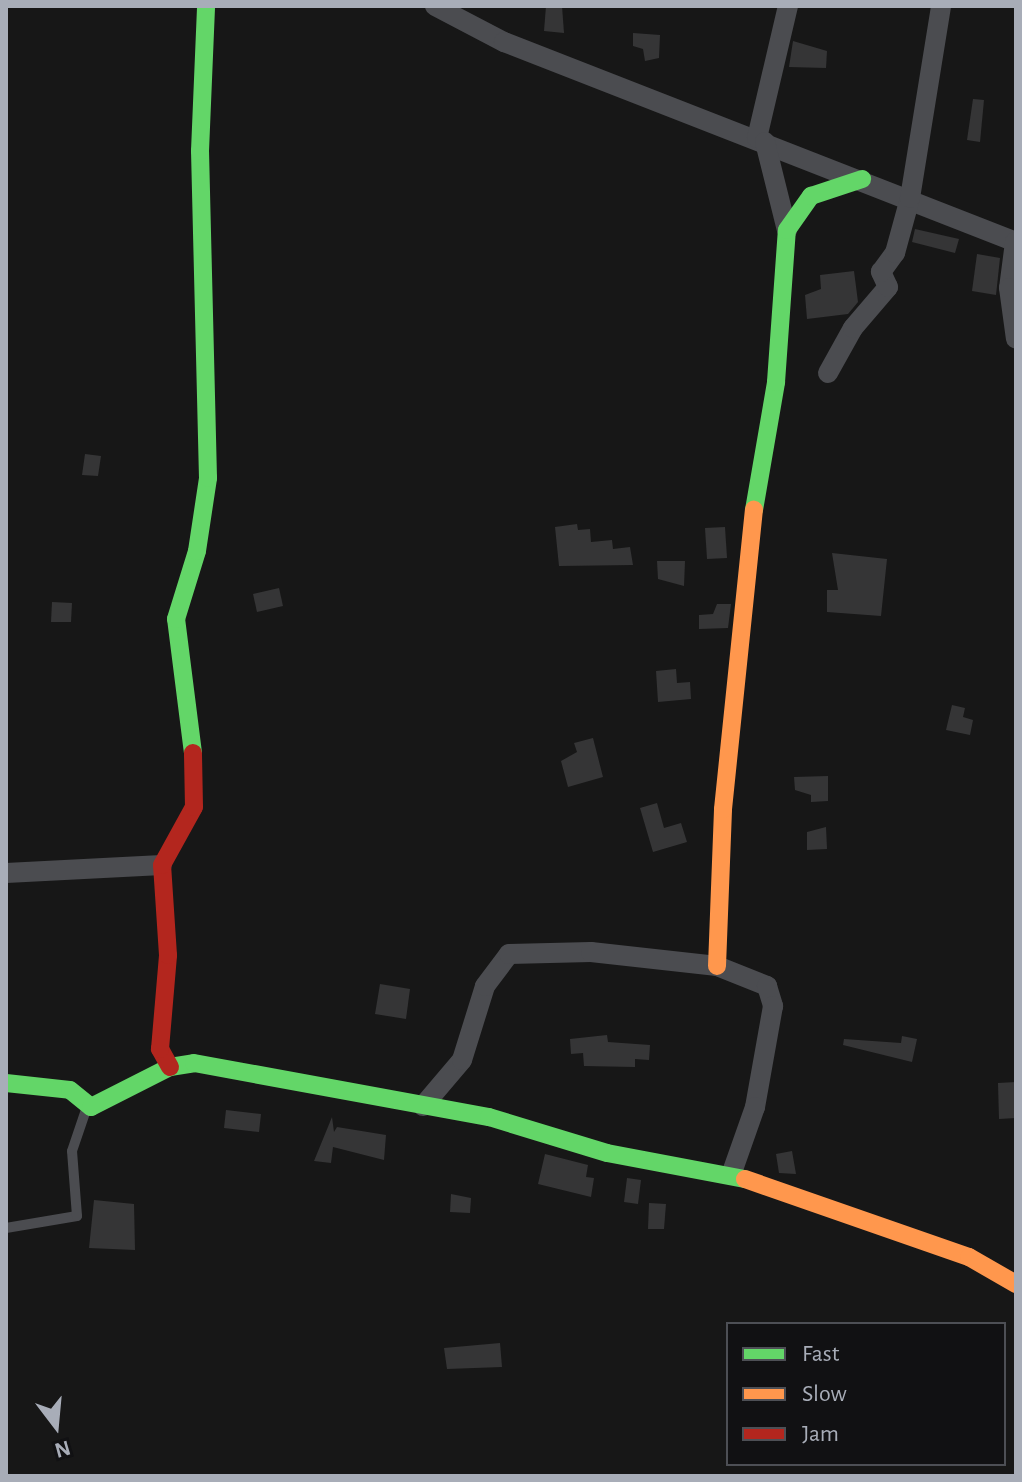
<!DOCTYPE html>
<html>
<head>
<meta charset="utf-8">
<style>
	body { margin:0 }
	#map { position:relative; width:1022px; height:1482px; overflow:hidden; background:#171717; font-family:"Alegreya Sans",sans-serif }
	div>[style] { position:absolute }
	[style*='--x'] { left:calc(var(--x)*1px); top:calc(var(--y)*1px); width:calc(var(--w)*1px); rotate:calc(var(--a)*1deg) }
	.building>* { inset:0; background:#353536 }
	.lane>* { height:10px; margin:-5px; padding:0 5px; transform-origin:5px; border-radius:5px; background:#4b4c50 }
	.street>* { height:20px; margin:-10px; padding:0 10px; transform-origin:10px; border-radius:10px; background:#4b4c50 }
	.fast>* { height:18px; margin:-9px; padding:0 9px; transform-origin:9px; border-radius:9px; background:#63d668 }
	.slow>* { height:18px; margin:-9px; padding:0 9px; transform-origin:9px; border-radius:9px; background:#ff974d }
	.jam>* { height:18px; margin:-9px; padding:0 9px; transform-origin:9px; border-radius:9px; background:#b3261e }
	span { translate:-50% -50%; white-space:nowrap; text-align:center; line-height:1.15; -webkit-text-stroke:7px #111113; paint-order:stroke }
	.frame { position:absolute; inset:0; border:8px solid #a8adb8; pointer-events:none }
	.legend { position:absolute; left:726px; top:1322px; width:280px; height:144px; box-sizing:border-box; background:#111113; border:2px solid #4d4f55; margin:0; padding:10px 14px; list-style:none; font-size:24px; color:#a8adb8 }
	.legend li { display:flex; align-items:center; gap:16px; height:40px }
	.legend b { width:40px; border:2px solid #4d4f55 }
	.north { position:absolute; left:16px; top:1386px; width:80px; height:80px; -webkit-text-stroke:6px #111113; paint-order:stroke; rotate:164deg; font-size:22px; font-weight:700; line-height:32px; text-align:center; color:#a8adb8 }
	.north::after { content:''; display:block; margin:auto; width:28px; height:36px; background:#a8adb8; clip-path:polygon(50% 0,100% 100%,50% 72%,0 100%) }
</style>
</head>
<body>
<div id="map">
	<div class="building">
		<i style="clip-path:polygon(546px 6px,562px 6px,564px 33px,544px 31px)"></i>
		<i style="clip-path:polygon(633px 33px,660px 35px,659px 58px,645px 61px,643px 49px,633px 46px)"></i>
		<i style="clip-path:polygon(793px 41px,827px 51px,826px 68px,789px 67px)"></i>
		<i style="clip-path:polygon(973px 99px,984px 100px,980px 142px,967px 140px)"></i>
		<i style="clip-path:polygon(915px 229px,959px 239px,955px 253px,912px 242px)"></i>
		<i style="clip-path:polygon(977px 254px,1000px 258px,996px 295px,972px 291px)"></i>
		<i style="clip-path:polygon(854px 271px,858px 302px,848px 314px,807px 319px,805px 295px,821px 289px,820px 275px)"></i>
		<i style="clip-path:polygon(85px 454px,101px 456px,98px 476px,82px 475px)"></i>
		<i style="clip-path:polygon(577px 524px,578px 530px,590px 529px,591px 542px,612px 540px,613px 549px,630px 547px,633px 565px,559px 566px,555px 527px)"></i>
		<i style="clip-path:polygon(725px 527px,727px 558px,707px 559px,705px 528px)"></i>
		<i style="clip-path:polygon(832px 553px,887px 559px,881px 616px,827px 612px,827px 590px,838px 590px)"></i>
		<i style="clip-path:polygon(657px 561px,685px 561px,684px 586px,658px 579px)"></i>
		<i style="clip-path:polygon(279px 588px,283px 606px,257px 612px,253px 594px)"></i>
		<i style="clip-path:polygon(52px 602px,72px 603px,71px 622px,51px 622px)"></i>
		<i style="clip-path:polygon(717px 604px,731px 604px,728px 628px,699px 629px,699px 615px,713px 614px)"></i>
		<i style="clip-path:polygon(676px 669px,677px 683px,690px 682px,691px 699px,658px 702px,656px 671px)"></i>
		<i style="clip-path:polygon(952px 705px,965px 708px,963px 717px,973px 720px,970px 735px,946px 730px)"></i>
		<i style="clip-path:polygon(593px 738px,603px 777px,568px 787px,561px 761px,577px 752px,574px 743px)"></i>
		<i style="clip-path:polygon(828px 776px,828px 801px,811px 802px,811px 795px,795px 790px,794px 777px)"></i>
		<i style="clip-path:polygon(657px 803px,664px 828px,681px 823px,687px 842px,653px 852px,640px 808px)"></i>
		<i style="clip-path:polygon(826px 827px,827px 849px,807px 850px,807px 832px)"></i>
		<i style="clip-path:polygon(380px 984px,410px 989px,406px 1019px,375px 1014px)"></i>
		<i style="clip-path:polygon(607px 1035px,608px 1042px,650px 1045px,649px 1060px,635px 1059px,635px 1067px,584px 1066px,583px 1053px,571px 1054px,570px 1039px)"></i>
		<i style="clip-path:polygon(902px 1036px,917px 1039px,912px 1062px,843px 1045px,844px 1039px,901px 1043px)"></i>
		<i style="clip-path:polygon(1016px 1082px,1016px 1118px,999px 1119px,998px 1083px)"></i>
		<i style="clip-path:polygon(226px 1110px,261px 1114px,259px 1132px,224px 1128px)"></i>
		<i style="clip-path:polygon(332px 1117px,334px 1132px,337px 1127px,386px 1135px,384px 1160px,333px 1147px,331px 1163px,314px 1161px)"></i>
		<i style="clip-path:polygon(792px 1151px,796px 1174px,779px 1173px,776px 1154px)"></i>
		<i style="clip-path:polygon(545px 1154px,588px 1165px,586px 1177px,594px 1178px,591px 1197px,538px 1184px)"></i>
		<i style="clip-path:polygon(627px 1178px,641px 1180px,638px 1204px,624px 1202px)"></i>
		<i style="clip-path:polygon(451px 1194px,471px 1198px,470px 1213px,450px 1212px)"></i>
		<i style="clip-path:polygon(94px 1200px,134px 1204px,135px 1250px,89px 1248px)"></i>
		<i style="clip-path:polygon(649px 1203px,666px 1204px,664px 1229px,648px 1229px)"></i>
		<i style="clip-path:polygon(500px 1343px,502px 1367px,447px 1369px,444px 1348px)"></i>
	</div>
	<div class="lane">
		<i style="--x:6;--y:1228;--w:72;--a:-9.6"></i>
		<i style="--x:77;--y:1216;--w:65;--a:-94.4"></i>
		<i style="--x:72;--y:1151;--w:46;--a:-71.2"></i>
	</div>
	<div class="street">
		<i style="--x:435;--y:6;--w:78;--a:27.6"></i>
		<i style="--x:504;--y:42;--w:550;--a:21.34"></i>
		<i style="--x:757;--y:138;--w:136;--a:-76.8"></i>
		<i style="--x:765;--y:142;--w:91;--a:76"></i>
		<i style="--x:1015;--y:242;--w:46;--a:97.4"></i>
		<i style="--x:1009;--y:288;--w:51;--a:82.2"></i>
		<i style="--x:828;--y:373;--w:51;--a:-60.9"></i>
		<i style="--x:853;--y:328;--w:54;--a:-49.5"></i>
		<i style="--x:888;--y:287;--w:17;--a:-115"></i>
		<i style="--x:881;--y:272;--w:24;--a:-54"></i>
		<i style="--x:895;--y:253;--w:57;--a:-74.7"></i>
		<i style="--x:910;--y:198;--w:194;--a:-80.8"></i>
		<i style="--x:6;--y:873;--w:156;--a:-2.9"></i>
		<i style="--x:423;--y:1106;--w:60;--a:-49.7"></i>
		<i style="--x:462;--y:1060;--w:77;--a:-72.7"></i>
		<i style="--x:485;--y:986;--w:40;--a:-53"></i>
		<i style="--x:509;--y:954;--w:82;--a:-1.4"></i>
		<i style="--x:591;--y:952;--w:127;--a:6.3"></i>
		<i style="--x:717;--y:966;--w:54;--a:21.8"></i>
		<i style="--x:767;--y:986;--w:21;--a:73"></i>
		<i style="--x:773;--y:1006;--w:103;--a:100.1"></i>
		<i style="--x:755;--y:1107;--w:72;--a:109.4"></i>
	</div>
	<div class="fast">
		<i style="--x:754;--y:510;--w:130;--a:-80.2"></i>
		<i style="--x:776;--y:382;--w:152;--a:-85.9"></i>
		<i style="--x:787;--y:230;--w:42;--a:-54.8"></i>
		<i style="--x:811;--y:196;--w:54;--a:-18.4"></i>
		<i style="--x:193;--y:753;--w:135;--a:-97.2"></i>
		<i style="--x:176;--y:619;--w:71;--a:-72.8"></i>
		<i style="--x:197;--y:551;--w:74;--a:-81.4"></i>
		<i style="--x:208;--y:478;--w:327;--a:-91.4"></i>
		<i style="--x:200;--y:151;--w:145;--a:-87.6"></i>
		<i style="--x:6;--y:1083;--w:64;--a:6.2"></i>
		<i style="--x:70;--y:1090;--w:27;--a:39"></i>
		<i style="--x:91;--y:1107;--w:89;--a:-26.9"></i>
		<i style="--x:170;--y:1067;--w:24;--a:-9"></i>
		<i style="--x:194;--y:1063;--w:300;--a:10.4"></i>
		<i style="--x:489;--y:1117;--w:123;--a:17"></i>
		<i style="--x:607;--y:1153;--w:140;--a:10.7"></i>
	</div>
	<div class="slow">
		<i style="--x:717;--y:966;--w:157;--a:-87.8"></i>
		<i style="--x:723;--y:809;--w:301;--a:-84.1"></i>
		<i style="--x:745;--y:1179;--w:237;--a:19.2"></i>
		<i style="--x:969;--y:1257;--w:54;--a:29.9"></i>
	</div>
	<div class="jam">
		<i style="--x:170;--y:1067;--w:21;--a:-119"></i>
		<i style="--x:160;--y:1049;--w:94;--a:-85.1"></i>
		<i style="--x:168;--y:955;--w:90;--a:-93.8"></i>
		<i style="--x:162;--y:865;--w:66;--a:-61.1"></i>
		<i style="--x:194;--y:807;--w:54;--a:-91.1"></i>
	</div>
	<div class="frame"></div>
	<ul class="legend">
	<li><b style="height:10px;background:#63d668"></b>Fast</li>
	<li><b style="height:10px;background:#ff974d"></b>Slow</li>
	<li><b style="height:10px;background:#b3261e"></b>Jam</li>
	</ul>
	<div class="north">N</div>
</div>
</body>
</html>
